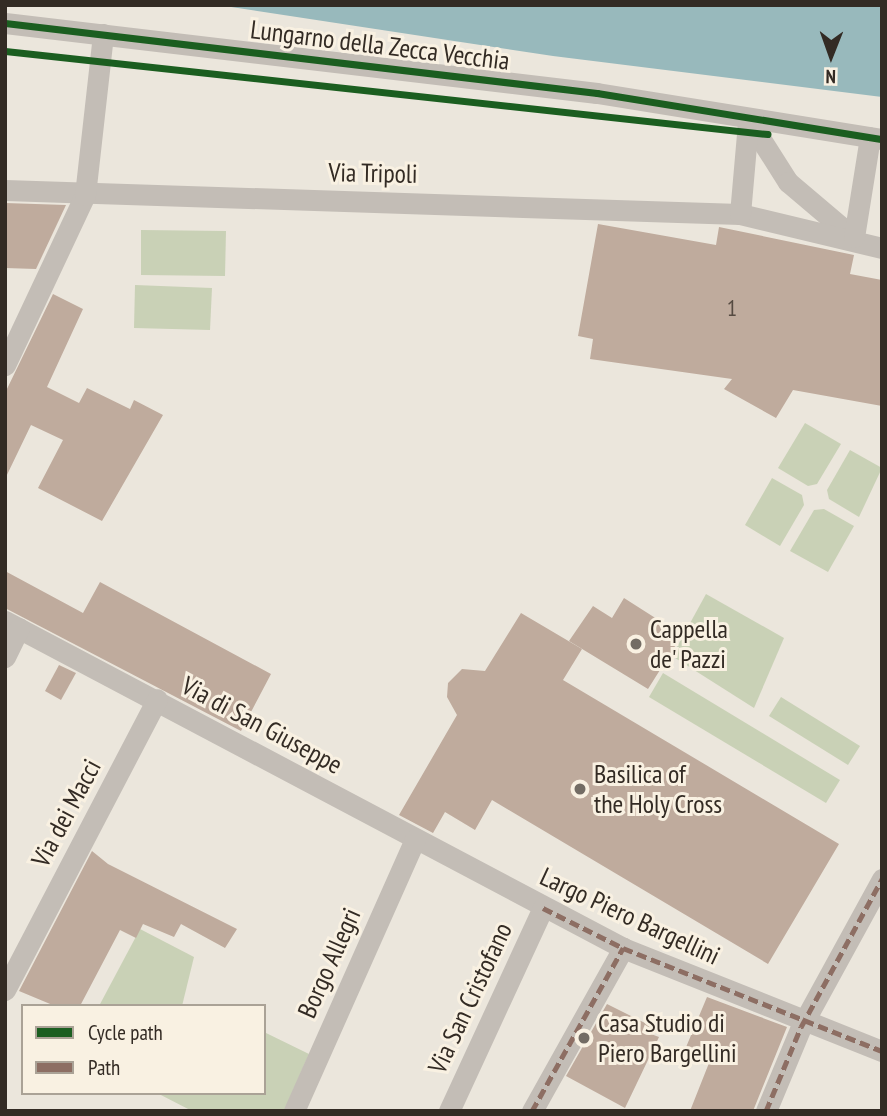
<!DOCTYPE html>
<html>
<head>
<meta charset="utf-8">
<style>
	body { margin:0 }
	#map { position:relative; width:887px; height:1116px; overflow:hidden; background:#ebe6dc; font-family:"PT Sans Narrow",sans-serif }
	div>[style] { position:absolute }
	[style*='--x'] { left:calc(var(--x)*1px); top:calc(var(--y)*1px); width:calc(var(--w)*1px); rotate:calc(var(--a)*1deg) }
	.green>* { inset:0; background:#c9d1b6 }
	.water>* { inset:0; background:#98b9bc }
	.building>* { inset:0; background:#bfab9d }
	.street>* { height:21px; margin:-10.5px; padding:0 10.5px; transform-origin:10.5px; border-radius:10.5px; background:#c3bdb6 }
	.quiet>* { height:5px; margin-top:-2.5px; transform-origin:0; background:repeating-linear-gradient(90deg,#8d6e63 0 10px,transparent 0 15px) }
	.cycleway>* { height:7px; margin:-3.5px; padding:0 3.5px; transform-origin:3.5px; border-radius:3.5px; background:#1b5e20 }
	.dots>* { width:19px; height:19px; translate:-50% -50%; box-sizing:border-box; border:4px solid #f9f1e2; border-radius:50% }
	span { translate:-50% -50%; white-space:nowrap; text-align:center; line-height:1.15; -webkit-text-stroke:6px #f9f1e2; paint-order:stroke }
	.number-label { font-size:23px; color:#564b42 }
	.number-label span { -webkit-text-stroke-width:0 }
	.street-label { font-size:26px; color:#332b24 }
	.poi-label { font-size:26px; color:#332b24 }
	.left { translate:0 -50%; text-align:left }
	.frame { position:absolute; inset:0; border:7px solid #332b24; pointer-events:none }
	.legend { position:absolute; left:21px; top:1004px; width:245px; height:91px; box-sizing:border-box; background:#f9f1e2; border:2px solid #aaa296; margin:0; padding:9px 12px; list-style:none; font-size:21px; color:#332b24 }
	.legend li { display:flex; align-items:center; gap:14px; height:35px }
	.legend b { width:35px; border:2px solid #aaa296 }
	.north { position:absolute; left:796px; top:21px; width:70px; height:70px; -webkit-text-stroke:5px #f9f1e2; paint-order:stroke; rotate:181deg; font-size:19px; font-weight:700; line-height:28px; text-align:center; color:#332b24 }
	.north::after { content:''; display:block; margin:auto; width:24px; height:32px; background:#332b24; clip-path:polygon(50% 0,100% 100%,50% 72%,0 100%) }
</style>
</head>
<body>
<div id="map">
	<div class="green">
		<i style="clip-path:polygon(141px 230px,226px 231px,225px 276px,141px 275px)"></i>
		<i style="clip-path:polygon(135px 285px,212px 288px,210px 330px,134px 328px)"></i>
		<i style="clip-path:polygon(805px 423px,841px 444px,817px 484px,808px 486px,778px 468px)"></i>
		<i style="clip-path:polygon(850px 450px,882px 468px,859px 517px,829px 499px,827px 490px)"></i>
		<i style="clip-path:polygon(772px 478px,802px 495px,804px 505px,780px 546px,745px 525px)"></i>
		<i style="clip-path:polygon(824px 509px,854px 526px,828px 572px,790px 551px,814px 510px)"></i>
		<i style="clip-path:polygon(706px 594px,784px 638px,754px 708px,672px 656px)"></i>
		<i style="clip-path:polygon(663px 673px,840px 780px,826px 803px,649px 697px)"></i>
		<i style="clip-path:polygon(781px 697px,860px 746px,848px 765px,769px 716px)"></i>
		<i style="clip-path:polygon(140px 929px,194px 957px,182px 1006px,99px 1006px)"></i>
		<i style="clip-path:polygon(264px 1032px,309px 1054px,284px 1111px,192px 1111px,157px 1093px,264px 1093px)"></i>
	</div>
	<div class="water">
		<i style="clip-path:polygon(218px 5px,882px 5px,882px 97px,553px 56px)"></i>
	</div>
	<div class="building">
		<i style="clip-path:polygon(5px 203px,66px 205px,36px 269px,5px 268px)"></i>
		<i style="clip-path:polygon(598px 224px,716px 245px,719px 227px,854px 255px,850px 274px,882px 280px,882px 406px,793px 390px,776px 418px,724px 389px,732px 379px,590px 359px,593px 339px,578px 336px)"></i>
		<i style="clip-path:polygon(53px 294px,83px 309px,47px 387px,79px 403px,87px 388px,130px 409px,134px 400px,163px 415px,102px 521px,38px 488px,63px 440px,31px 425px,5px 479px,5px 393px)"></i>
		<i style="clip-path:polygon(5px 571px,83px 613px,100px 582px,271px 674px,241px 731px,5px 608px)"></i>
		<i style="clip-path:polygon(624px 598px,682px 635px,648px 689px,569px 641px,593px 606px,612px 618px)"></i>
		<i style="clip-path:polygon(521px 613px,582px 649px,563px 680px,839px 844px,768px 964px,492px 800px,475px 830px,445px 812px,433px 833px,399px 815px,457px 715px,447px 697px,448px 683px,462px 669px,485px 671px)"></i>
		<i style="clip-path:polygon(59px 665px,76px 673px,61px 700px,45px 691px)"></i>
		<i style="clip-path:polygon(92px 851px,108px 864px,237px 929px,225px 948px,181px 924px,174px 937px,143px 924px,136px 938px,120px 930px,80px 1006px,55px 1006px,19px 991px)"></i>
		<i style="clip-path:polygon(707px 997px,787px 1027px,753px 1111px,690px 1111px,709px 1063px,684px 1052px)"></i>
		<i style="clip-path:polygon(607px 1004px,653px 1027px,651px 1034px,659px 1037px,625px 1108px,566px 1076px)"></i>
	</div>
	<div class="street">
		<i style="--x:5;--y:23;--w:596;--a:6.74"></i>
		<i style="--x:597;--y:93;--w:289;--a:9.2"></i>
		<i style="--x:748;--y:119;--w:75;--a:57.6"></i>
		<i style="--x:788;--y:182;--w:77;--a:40.3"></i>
		<i style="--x:5;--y:190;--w:735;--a:1.87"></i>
		<i style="--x:740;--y:214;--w:146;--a:13.5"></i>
		<i style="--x:740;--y:214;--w:92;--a:-85"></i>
		<i style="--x:854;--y:237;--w:101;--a:-80.9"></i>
		<i style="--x:5;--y:365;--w:188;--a:-64.8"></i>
		<i style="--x:85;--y:195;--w:162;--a:-83.6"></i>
		<i style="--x:5;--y:621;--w:699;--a:27.88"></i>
		<i style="--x:623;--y:948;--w:279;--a:21.7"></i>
		<i style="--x:5;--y:657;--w:32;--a:-64"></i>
		<i style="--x:5;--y:990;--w:328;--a:-62.4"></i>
		<i style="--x:294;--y:1111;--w:298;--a:-66"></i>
		<i style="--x:449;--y:1111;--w:224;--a:-65.2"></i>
		<i style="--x:532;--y:1111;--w:187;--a:-60.8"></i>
		<i style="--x:766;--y:1111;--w:91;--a:-67.4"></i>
		<i style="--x:801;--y:1027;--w:169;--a:-61.3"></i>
	</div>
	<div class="quiet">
		<i style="--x:543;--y:908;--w:89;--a:26.6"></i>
		<i style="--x:623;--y:948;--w:279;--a:21.7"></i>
		<i style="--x:532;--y:1111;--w:187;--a:-60.8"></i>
		<i style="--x:766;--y:1111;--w:91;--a:-67.4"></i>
		<i style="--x:801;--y:1027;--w:169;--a:-61.3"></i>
	</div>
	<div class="cycleway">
		<i style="--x:5;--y:23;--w:596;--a:6.74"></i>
		<i style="--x:597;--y:93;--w:289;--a:9.2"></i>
		<i style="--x:5;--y:51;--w:767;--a:6.22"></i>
	</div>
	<div class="dots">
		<i style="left:636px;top:644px;background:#736c64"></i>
		<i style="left:580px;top:789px;background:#736c64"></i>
		<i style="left:584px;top:1038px;background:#736c64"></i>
	</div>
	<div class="number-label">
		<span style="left:732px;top:308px">1</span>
	</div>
	<div class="street-label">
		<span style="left:380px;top:45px;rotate:7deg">Lungarno della Zecca Vecchia</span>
		<span style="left:373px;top:173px;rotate:1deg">Via Tripoli</span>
		<span style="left:262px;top:725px;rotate:28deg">Via di San Giuseppe</span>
		<span style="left:66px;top:813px;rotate:-62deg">Via dei Macci</span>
		<span style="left:630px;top:916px;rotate:25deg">Largo Piero Bargellini</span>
		<span style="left:329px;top:963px;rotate:-66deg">Borgo Allegri</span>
		<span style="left:470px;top:998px;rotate:-65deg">Via San Cristofano</span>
	</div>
	<div class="poi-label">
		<span class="left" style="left:650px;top:644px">Cappella<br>de' Pazzi</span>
		<span class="left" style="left:594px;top:789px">Basilica of<br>the Holy Cross</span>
		<span class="left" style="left:598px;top:1038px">Casa Studio di<br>Piero Bargellini</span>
	</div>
	<div class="frame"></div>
	<ul class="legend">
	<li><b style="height:9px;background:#1b5e20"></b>Cycle path</li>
	<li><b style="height:9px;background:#8d6e63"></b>Path</li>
	</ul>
	<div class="north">N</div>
</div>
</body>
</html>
